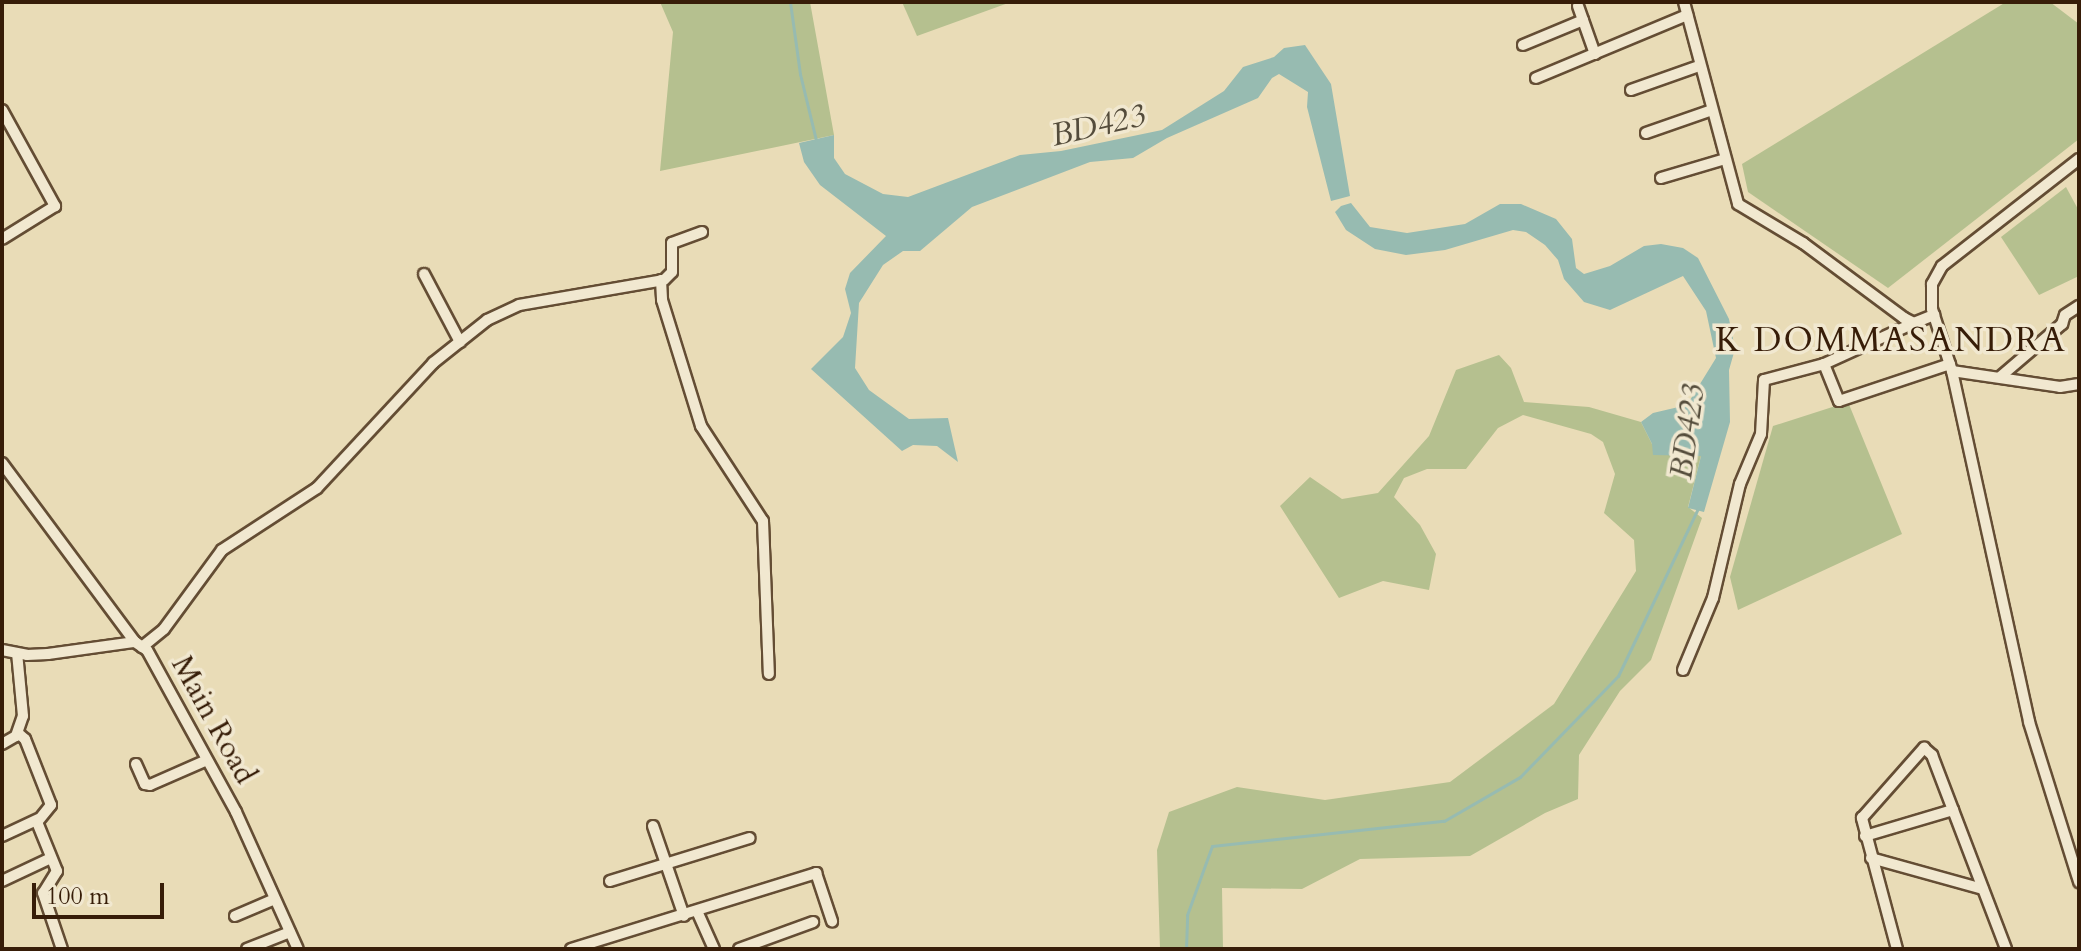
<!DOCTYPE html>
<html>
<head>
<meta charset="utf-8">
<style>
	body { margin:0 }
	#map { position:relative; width:2081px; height:951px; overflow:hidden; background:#e9dcb7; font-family:Cardo,serif }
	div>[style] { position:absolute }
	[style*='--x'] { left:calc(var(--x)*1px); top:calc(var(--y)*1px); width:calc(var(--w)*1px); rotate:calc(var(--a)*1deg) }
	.green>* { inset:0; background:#b5c08f }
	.water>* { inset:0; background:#97bbb1 }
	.stream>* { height:3px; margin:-1.5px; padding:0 1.5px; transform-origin:1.5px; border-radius:1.5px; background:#97bbb1 }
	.roads { filter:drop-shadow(2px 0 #644d34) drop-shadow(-2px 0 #644d34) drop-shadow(0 2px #644d34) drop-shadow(0 -2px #644d34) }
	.minor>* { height:10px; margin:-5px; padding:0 5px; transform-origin:5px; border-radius:5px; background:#f1e8d0 }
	span { translate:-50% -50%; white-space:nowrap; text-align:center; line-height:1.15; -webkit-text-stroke:7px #f1e8d0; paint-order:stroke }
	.street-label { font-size:30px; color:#371d08 }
	.water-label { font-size:32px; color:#544c3b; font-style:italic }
	.quarter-label { font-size:34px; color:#371d08; letter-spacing:2px }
	.frame { position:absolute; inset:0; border:4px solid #371d08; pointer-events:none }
	.scale { position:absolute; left:32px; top:883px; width:132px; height:36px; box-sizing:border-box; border:4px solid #371d08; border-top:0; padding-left:10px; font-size:24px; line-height:28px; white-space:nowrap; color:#371d08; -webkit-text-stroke:6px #f1e8d0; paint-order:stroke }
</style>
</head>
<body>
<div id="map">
	<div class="green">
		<i style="clip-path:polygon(660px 2px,810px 2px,834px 135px,660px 171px,673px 32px)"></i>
		<i style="clip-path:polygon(902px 2px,1011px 2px,917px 36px)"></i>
		<i style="clip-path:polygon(2006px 2px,2050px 2px,2079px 24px,2079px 139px,1888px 288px,1748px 192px,1742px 164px)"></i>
		<i style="clip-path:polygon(2066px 187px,2079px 211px,2079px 276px,2039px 295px,2001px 237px)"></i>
		<i style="clip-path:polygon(1499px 355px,1511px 368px,1524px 402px,1589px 407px,1641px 422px,1652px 444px,1701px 456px,1688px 507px,1702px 518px,1651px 660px,1620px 691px,1579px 755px,1578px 799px,1545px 813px,1470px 856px,1360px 859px,1302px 889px,1222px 888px,1223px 949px,1160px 949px,1157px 850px,1169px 812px,1237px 787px,1325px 800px,1450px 782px,1554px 704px,1636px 571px,1634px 540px,1604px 513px,1615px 474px,1603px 442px,1591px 434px,1523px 415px,1498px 428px,1466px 469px,1427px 469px,1404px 478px,1394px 497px,1420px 525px,1436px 554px,1429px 590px,1383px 581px,1339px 598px,1280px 506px,1310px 477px,1342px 499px,1378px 493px,1429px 436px,1456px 370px)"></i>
		<i style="clip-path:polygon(1848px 402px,1902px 534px,1738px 610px,1730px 577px,1773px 426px)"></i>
	</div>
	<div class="water">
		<i style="clip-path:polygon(1305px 45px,1331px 84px,1350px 196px,1331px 201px,1307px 107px,1308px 92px,1279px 74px,1272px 78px,1258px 98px,1167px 138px,1133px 158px,1090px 162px,972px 207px,920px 251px,903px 251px,883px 265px,859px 303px,855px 368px,869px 390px,909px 419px,948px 418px,958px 462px,937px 446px,913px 445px,902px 451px,811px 369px,843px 337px,851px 313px,845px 289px,850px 273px,886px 236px,820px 185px,804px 162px,799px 143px,834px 135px,834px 158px,845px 174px,883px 194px,908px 197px,1020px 155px,1061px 151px,1162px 130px,1224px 91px,1243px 67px,1274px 57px,1284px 48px)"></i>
		<i style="clip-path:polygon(1351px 203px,1370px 227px,1407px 233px,1465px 224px,1500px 204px,1521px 204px,1556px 219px,1572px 239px,1576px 268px,1584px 274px,1610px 266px,1644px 246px,1661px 244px,1683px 248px,1698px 258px,1729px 319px,1735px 349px,1729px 370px,1730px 422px,1704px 512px,1688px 508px,1701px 456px,1653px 455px,1652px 444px,1641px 422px,1653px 413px,1687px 405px,1716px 358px,1706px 311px,1683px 276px,1610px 310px,1584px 302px,1564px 279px,1558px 260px,1545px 245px,1526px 232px,1513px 230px,1445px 250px,1406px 255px,1375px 249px,1346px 230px,1335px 212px,1341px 206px)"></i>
	</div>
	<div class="stream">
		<i style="--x:790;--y:2;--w:73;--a:82.1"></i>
		<i style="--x:800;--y:74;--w:68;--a:76.4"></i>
		<i style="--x:1186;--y:949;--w:34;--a:-88"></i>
		<i style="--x:1187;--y:915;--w:73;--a:-70.1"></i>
		<i style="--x:1212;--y:846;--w:233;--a:-6.2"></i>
		<i style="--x:1444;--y:821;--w:88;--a:-30.1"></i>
		<i style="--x:1520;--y:777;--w:141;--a:-45.9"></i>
		<i style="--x:1618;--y:676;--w:186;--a:-64.5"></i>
	</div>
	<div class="roads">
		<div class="minor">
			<i style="--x:1684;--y:2;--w:209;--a:75"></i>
			<i style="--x:1738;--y:204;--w:76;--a:31"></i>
			<i style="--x:1803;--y:243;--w:126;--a:36.6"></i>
			<i style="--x:1904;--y:318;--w:11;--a:27"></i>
			<i style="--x:1914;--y:323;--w:22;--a:-22"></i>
			<i style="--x:1578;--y:6;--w:51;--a:70.5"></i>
			<i style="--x:1523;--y:45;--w:65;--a:-22.6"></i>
			<i style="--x:1536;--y:78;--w:164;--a:-22.6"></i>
			<i style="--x:1631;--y:90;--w:72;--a:-19.4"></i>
			<i style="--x:2;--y:110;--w:110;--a:61.1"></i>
			<i style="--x:55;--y:206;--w:62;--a:148.1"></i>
			<i style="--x:1646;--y:133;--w:70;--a:-19.2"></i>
			<i style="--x:2079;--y:159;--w:174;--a:142"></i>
			<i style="--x:1942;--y:266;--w:21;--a:119"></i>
			<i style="--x:1932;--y:284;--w:25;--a:90"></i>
			<i style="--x:1932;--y:309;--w:65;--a:72.1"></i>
			<i style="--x:1952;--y:371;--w:359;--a:77.6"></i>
			<i style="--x:2029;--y:722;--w:168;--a:72.6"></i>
			<i style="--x:1661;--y:178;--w:67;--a:-16.5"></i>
			<i style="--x:424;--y:274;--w:77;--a:62.1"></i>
			<i style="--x:661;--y:280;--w:20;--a:87"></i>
			<i style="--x:662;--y:300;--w:132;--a:72.8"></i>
			<i style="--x:701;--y:426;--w:113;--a:56.9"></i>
			<i style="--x:763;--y:521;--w:153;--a:87.8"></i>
			<i style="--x:1824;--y:364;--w:40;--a:68"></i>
			<i style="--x:1839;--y:401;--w:117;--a:-18.4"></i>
			<i style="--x:1952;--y:371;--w:109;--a:8.4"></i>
			<i style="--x:2060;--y:387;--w:19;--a:-9"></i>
			<i style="--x:2000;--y:377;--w:82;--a:-40.5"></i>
			<i style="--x:2062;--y:324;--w:9;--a:-72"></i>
			<i style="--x:2065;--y:315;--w:17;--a:-33"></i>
			<i style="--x:2;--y:463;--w:223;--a:53.4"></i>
			<i style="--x:142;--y:647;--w:28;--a:-39"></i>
			<i style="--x:164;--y:629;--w:98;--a:-53.7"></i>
			<i style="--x:222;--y:550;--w:113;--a:-33.1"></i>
			<i style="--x:317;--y:488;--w:171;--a:-47.1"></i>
			<i style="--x:433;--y:363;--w:69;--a:-38.5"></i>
			<i style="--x:487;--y:320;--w:35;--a:-25"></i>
			<i style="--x:519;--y:305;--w:147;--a:-9.8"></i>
			<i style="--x:664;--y:280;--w:11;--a:-45"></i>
			<i style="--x:672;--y:272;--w:29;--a:-90"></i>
			<i style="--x:672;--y:243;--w:32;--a:-20"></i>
			<i style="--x:2;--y:650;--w:25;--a:11"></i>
			<i style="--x:27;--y:655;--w:21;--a:-3"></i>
			<i style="--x:48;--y:654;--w:88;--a:-7.9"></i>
			<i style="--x:135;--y:642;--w:14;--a:34"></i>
			<i style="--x:147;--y:650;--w:185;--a:61.2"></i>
			<i style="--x:236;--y:812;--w:150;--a:65.7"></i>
			<i style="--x:1683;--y:670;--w:78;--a:-67.4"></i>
			<i style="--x:1713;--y:598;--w:117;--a:-76.7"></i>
			<i style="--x:1740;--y:484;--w:54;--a:-67.2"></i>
			<i style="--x:1761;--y:434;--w:54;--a:-86.8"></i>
			<i style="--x:1764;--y:380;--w:62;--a:-14.9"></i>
			<i style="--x:1824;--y:364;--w:99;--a:-24.5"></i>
			<i style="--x:18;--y:733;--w:9;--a:41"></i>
			<i style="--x:25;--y:739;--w:71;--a:68.5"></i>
			<i style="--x:51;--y:805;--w:22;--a:129"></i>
			<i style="--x:37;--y:822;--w:53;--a:67.8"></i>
			<i style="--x:57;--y:871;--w:26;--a:122"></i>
			<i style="--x:43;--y:893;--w:59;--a:71.3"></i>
			<i style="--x:2;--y:744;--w:16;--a:-30"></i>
			<i style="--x:16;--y:736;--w:21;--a:-71"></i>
			<i style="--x:23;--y:716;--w:63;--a:-95.4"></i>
			<i style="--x:136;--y:764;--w:22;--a:66"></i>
			<i style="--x:145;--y:784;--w:5;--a:11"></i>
			<i style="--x:150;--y:785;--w:62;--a:-23.7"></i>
			<i style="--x:653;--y:826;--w:95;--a:71"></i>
			<i style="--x:2;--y:836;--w:40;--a:-25"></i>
			<i style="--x:1865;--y:836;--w:92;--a:-16.5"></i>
			<i style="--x:1871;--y:858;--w:116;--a:15.5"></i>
			<i style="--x:2;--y:881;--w:54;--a:-25.1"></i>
			<i style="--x:610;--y:881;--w:146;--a:-17.1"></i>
			<i style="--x:697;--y:911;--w:42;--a:65.9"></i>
			<i style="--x:235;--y:916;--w:43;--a:-23"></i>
			<i style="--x:247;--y:949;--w:46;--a:-21.6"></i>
			<i style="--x:571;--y:949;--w:257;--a:-17.2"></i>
			<i style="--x:816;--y:873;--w:51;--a:71.6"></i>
			<i style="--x:739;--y:949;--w:79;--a:-20"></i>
			<i style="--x:1897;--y:949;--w:136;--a:-105"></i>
			<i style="--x:1862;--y:818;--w:94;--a:-48.5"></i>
			<i style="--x:1924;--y:748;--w:11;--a:41"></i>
			<i style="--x:1932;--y:755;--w:208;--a:69.1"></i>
		</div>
	</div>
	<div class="street-label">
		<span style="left:213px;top:720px;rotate:61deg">Main Road</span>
	</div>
	<div class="water-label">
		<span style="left:1098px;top:126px;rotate:-13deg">BD423</span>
		<span style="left:1688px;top:432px;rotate:-82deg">BD423</span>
	</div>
	<div class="quarter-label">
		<span style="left:1891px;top:341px">K DOMMASANDRA</span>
	</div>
	<div class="frame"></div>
	<div class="scale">100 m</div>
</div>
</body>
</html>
